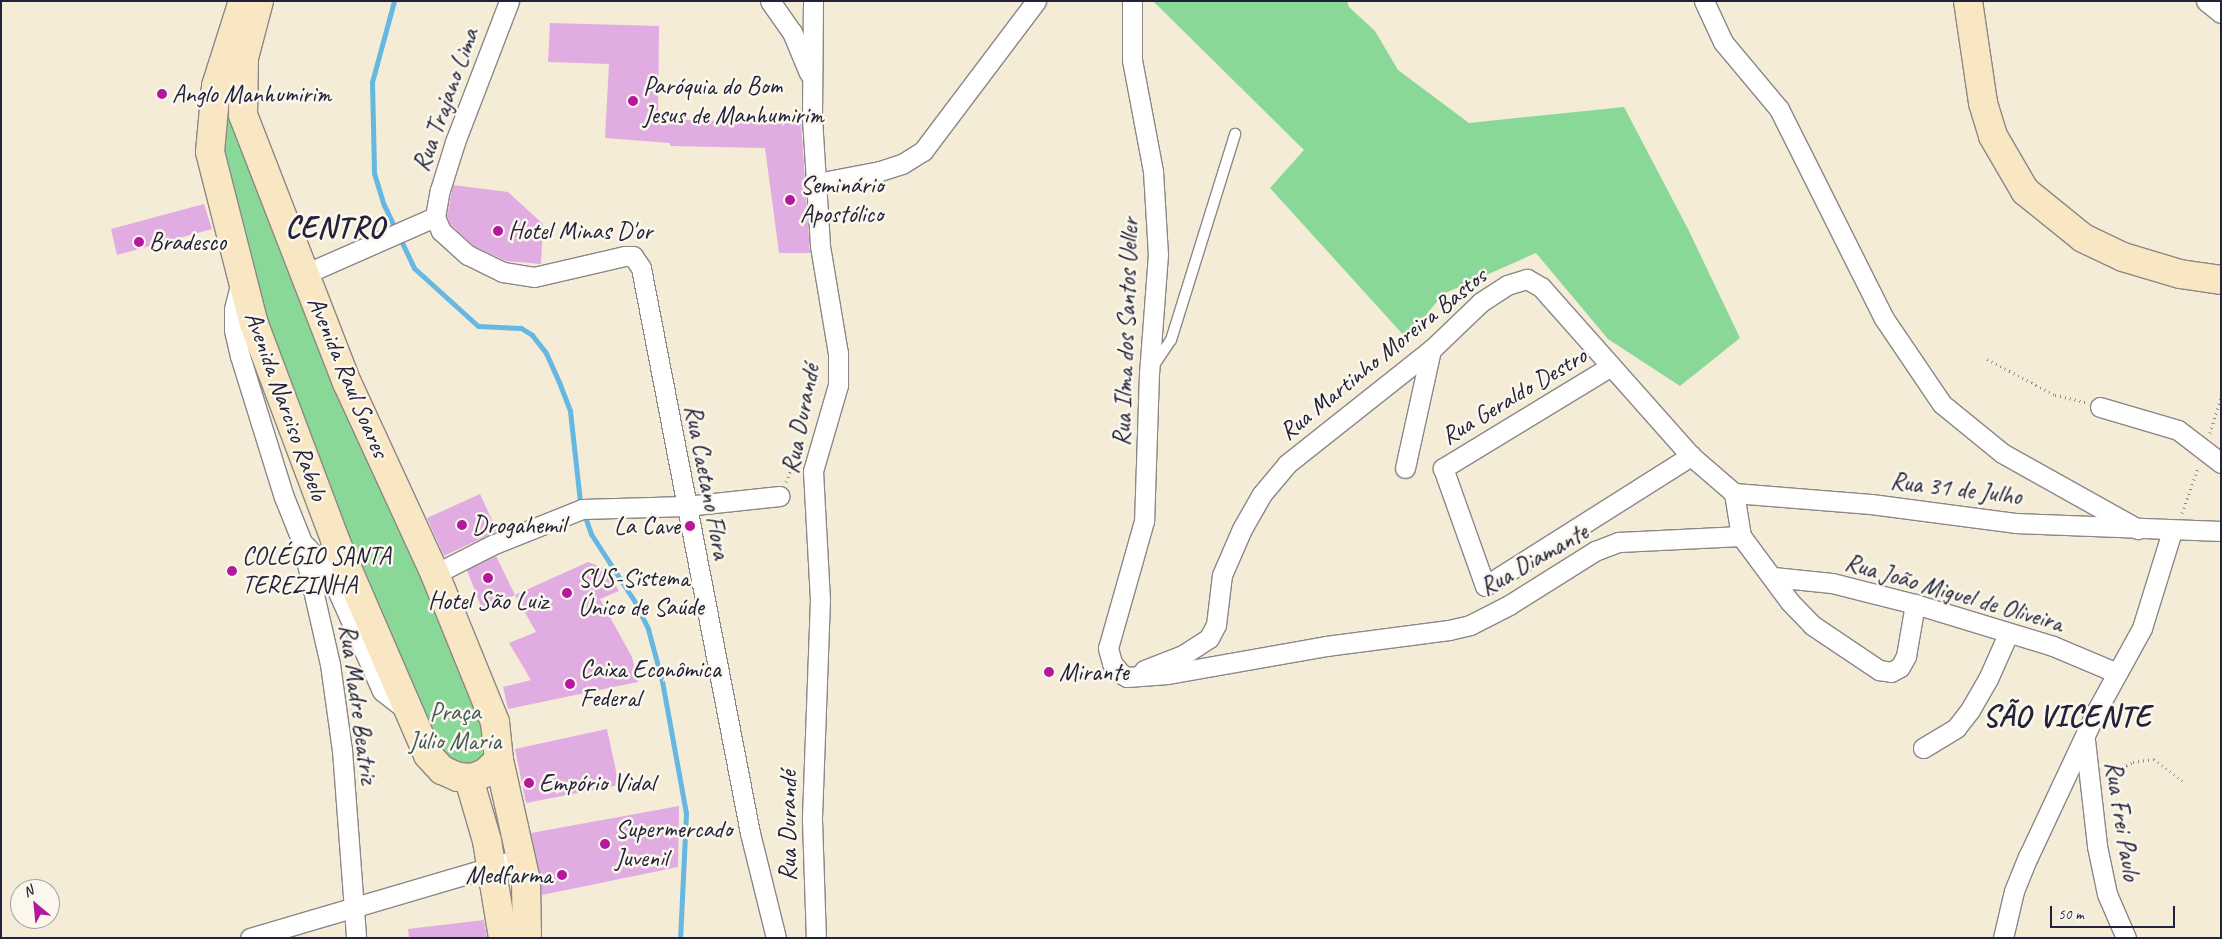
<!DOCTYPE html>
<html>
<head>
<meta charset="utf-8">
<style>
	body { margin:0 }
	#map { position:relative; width:2222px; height:939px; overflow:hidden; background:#f4ecd6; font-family:Caveat,sans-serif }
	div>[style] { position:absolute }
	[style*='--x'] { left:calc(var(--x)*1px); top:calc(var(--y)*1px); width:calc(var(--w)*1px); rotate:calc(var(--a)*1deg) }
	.green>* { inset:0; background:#89d898 }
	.stream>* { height:5px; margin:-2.5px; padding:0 2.5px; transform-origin:2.5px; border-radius:2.5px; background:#66b7e1 }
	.building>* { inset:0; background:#e1ace1 }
	.path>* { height:3px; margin-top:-1.5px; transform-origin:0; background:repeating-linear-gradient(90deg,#8b8788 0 1px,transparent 0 5px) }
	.roads { filter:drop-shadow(1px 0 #8b8788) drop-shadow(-1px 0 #8b8788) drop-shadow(0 1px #8b8788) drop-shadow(0 -1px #8b8788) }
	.lane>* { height:10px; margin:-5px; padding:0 5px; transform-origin:5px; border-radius:5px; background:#fff }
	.street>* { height:19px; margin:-9.5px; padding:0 9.5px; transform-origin:9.5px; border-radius:9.5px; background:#fff }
	.secondary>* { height:28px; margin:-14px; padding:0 14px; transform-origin:14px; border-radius:14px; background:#f9e7c3 }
	.dots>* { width:14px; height:14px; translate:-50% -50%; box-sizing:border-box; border:2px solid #fbf7ec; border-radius:50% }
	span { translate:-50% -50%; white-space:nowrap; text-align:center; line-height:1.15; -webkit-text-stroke:5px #fbf7ec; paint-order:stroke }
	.poi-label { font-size:25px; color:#22223b }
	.left { translate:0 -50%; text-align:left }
	.right { translate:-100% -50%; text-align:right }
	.street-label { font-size:25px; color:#22223b }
	.park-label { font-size:25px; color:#415957 }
	.district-label { font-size:30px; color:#22223b; font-weight:700; letter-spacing:1px }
	.frame { position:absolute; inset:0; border:2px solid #22223b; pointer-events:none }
	.north { position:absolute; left:10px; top:879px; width:50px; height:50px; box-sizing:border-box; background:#fbf7ec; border:1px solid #a4a2a5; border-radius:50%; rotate:332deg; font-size:14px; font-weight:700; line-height:20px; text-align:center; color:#22223b }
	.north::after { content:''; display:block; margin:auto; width:18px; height:22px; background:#b5179e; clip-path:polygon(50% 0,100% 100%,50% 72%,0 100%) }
	.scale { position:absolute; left:2050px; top:906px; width:125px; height:22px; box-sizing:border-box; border:2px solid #22223b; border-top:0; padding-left:6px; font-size:15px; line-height:18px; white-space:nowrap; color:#22223b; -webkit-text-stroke:4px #fbf7ec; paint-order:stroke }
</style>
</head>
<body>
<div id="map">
	<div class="green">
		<i style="clip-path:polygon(1153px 1px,1347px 1px,1349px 7px,1375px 31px,1398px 70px,1469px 123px,1624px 107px,1688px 229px,1740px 338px,1680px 386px,1608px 339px,1536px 253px,1443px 294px,1407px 339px,1270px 188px,1304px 150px)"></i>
		<i style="clip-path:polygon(225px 112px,237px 116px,381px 482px,481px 718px,489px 762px,466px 777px,440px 766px,277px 365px,215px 155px)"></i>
	</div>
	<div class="stream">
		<i style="--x:394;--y:1;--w:84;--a:105.2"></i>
		<i style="--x:372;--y:82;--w:91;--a:88.7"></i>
		<i style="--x:374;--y:173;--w:34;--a:73"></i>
		<i style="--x:384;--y:205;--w:70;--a:64.5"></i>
		<i style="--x:414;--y:268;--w:86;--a:42.2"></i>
		<i style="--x:478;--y:326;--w:43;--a:2.7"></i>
		<i style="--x:521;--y:328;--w:13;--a:32"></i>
		<i style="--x:532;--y:335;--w:23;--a:52"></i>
		<i style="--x:546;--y:353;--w:32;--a:66"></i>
		<i style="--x:559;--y:382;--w:31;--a:69"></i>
		<i style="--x:570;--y:411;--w:92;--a:83.7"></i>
		<i style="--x:580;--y:502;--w:34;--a:71"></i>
		<i style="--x:591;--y:534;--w:81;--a:57.1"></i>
		<i style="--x:635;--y:602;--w:30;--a:64"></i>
		<i style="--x:648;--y:629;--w:54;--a:74.9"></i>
		<i style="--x:662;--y:681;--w:134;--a:79.7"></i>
		<i style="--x:686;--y:813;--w:125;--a:92.7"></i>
	</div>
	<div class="building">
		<i style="clip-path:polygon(550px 23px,659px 26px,658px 119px,801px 123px,810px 253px,779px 253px,765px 148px,670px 146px,670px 143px,605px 138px,609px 64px,548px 62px)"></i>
		<i style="clip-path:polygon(453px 185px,508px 192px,543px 224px,541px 264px,506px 261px,474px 246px,450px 224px,447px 216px)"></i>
		<i style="clip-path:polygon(204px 204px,212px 229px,117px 255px,111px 229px)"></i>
		<i style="clip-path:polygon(480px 494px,497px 531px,444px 556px,427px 518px)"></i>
		<i style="clip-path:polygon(496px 556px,515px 595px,482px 609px,467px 570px)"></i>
		<i style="clip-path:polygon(588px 562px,606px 569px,619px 591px,600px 599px,632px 657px,638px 682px,508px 709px,503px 687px,531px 680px,509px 643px,536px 632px,515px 595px)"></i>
		<i style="clip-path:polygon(607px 729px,619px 785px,526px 803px,515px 749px)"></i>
		<i style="clip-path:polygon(679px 806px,678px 867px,542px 895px,531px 833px)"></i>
		<i style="clip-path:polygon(484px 920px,487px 938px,409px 938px,408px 929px)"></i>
	</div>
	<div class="path">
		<i style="--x:1987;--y:359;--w:77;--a:27.9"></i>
		<i style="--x:2055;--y:395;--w:31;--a:13"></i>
		<i style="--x:2210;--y:433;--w:37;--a:-73"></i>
		<i style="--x:786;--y:482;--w:44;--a:-68.7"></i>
		<i style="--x:2182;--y:513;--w:48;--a:-70.4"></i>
		<i style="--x:2104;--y:777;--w:33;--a:-27"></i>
		<i style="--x:2133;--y:762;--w:21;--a:-8"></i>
		<i style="--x:2154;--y:759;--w:36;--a:37"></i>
	</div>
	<div class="roads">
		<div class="lane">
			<i style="--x:1152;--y:368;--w:34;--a:-56"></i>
			<i style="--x:1171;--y:340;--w:216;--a:-72.7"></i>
		</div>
		<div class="street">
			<i style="--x:770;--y:1;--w:38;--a:55"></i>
			<i style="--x:792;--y:32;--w:44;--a:67.5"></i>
			<i style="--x:813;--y:1;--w:117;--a:90.5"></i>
			<i style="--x:812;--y:118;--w:128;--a:86.4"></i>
			<i style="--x:820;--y:246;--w:109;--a:80.5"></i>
			<i style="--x:838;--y:353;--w:32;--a:90"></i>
			<i style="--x:838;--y:385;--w:90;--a:106.2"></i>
			<i style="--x:813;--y:471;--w:128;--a:86.9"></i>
			<i style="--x:820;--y:599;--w:221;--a:92.1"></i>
			<i style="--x:812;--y:820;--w:118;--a:88.1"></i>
			<i style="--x:1132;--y:1;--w:59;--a:90"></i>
			<i style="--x:1132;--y:60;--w:113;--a:79.3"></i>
			<i style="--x:1153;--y:171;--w:83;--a:86.6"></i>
			<i style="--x:1158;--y:254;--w:119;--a:94.3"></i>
			<i style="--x:1149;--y:373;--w:148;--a:91.9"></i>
			<i style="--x:1144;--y:521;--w:132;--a:105.8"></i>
			<i style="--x:1108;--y:648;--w:16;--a:75"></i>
			<i style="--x:1112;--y:663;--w:13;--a:51"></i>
			<i style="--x:1120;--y:673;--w:8;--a:30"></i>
			<i style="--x:1127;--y:677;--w:41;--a:-4.2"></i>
			<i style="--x:1168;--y:674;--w:160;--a:-10"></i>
			<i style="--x:1326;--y:646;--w:124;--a:-7.4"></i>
			<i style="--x:1449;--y:630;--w:22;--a:-13"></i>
			<i style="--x:1470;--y:625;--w:44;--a:-27.1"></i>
			<i style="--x:1509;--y:605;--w:102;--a:-32.1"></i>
			<i style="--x:1595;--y:551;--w:26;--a:-21"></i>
			<i style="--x:1619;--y:542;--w:122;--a:-2.8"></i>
			<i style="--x:1704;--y:1;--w:45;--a:65.1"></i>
			<i style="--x:1723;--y:42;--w:87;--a:50.1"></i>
			<i style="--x:1779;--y:109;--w:233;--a:63.4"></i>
			<i style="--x:1883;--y:317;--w:105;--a:55.9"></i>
			<i style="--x:1942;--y:404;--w:77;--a:39.2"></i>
			<i style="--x:2002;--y:453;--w:156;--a:29.2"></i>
			<i style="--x:2206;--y:1;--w:19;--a:39"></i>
			<i style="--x:817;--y:183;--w:64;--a:-10.8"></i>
			<i style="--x:880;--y:171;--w:23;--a:-18"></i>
			<i style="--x:902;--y:164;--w:25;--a:-32"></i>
			<i style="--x:923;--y:151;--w:188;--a:-53"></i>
			<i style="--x:435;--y:217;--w:15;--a:67"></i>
			<i style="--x:441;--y:231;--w:36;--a:42"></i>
			<i style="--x:468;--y:255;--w:39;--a:26"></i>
			<i style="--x:503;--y:272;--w:31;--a:9"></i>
			<i style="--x:534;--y:277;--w:93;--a:-13"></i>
			<i style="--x:625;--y:256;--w:8;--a:0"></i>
			<i style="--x:633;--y:256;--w:14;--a:56"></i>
			<i style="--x:641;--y:268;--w:575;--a:79.08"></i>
			<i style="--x:750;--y:833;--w:108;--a:76.1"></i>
			<i style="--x:435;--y:217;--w:27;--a:-80"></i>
			<i style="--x:440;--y:190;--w:50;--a:-72.6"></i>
			<i style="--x:455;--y:142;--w:151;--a:-69"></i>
			<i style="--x:305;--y:274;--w:142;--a:-23.7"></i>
			<i style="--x:241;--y:281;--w:29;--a:104"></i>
			<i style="--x:234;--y:309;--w:21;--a:90"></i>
			<i style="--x:234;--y:330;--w:27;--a:77"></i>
			<i style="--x:240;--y:356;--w:148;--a:72.7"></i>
			<i style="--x:284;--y:497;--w:48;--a:68.2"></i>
			<i style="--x:302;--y:542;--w:125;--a:77.1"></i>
			<i style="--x:330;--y:664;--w:87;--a:82.1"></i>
			<i style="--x:342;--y:750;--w:189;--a:85.7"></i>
			<i style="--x:1611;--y:366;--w:197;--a:148.7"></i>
			<i style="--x:1443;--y:468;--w:125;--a:70.4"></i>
			<i style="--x:1485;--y:586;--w:244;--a:-32.3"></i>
			<i style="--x:2100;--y:407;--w:81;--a:16.4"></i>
			<i style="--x:2178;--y:430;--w:54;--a:37.5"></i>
			<i style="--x:1405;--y:468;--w:121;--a:-77.6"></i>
			<i style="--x:1734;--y:493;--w:137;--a:4.6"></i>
			<i style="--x:1871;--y:504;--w:145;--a:7.5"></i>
			<i style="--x:2015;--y:523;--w:206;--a:2.2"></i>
			<i style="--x:1734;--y:493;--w:44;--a:80.8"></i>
			<i style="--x:1741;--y:536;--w:82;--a:53.4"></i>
			<i style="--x:1790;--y:602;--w:32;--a:46"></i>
			<i style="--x:1812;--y:625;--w:81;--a:33.9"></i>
			<i style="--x:1879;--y:670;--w:12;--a:9"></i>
			<i style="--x:1891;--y:672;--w:10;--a:-29"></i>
			<i style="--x:1900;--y:667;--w:13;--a:-61"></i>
			<i style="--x:1906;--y:656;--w:53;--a:-80.2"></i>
			<i style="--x:305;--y:545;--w:36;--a:48"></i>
			<i style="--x:329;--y:572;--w:130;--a:66"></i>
			<i style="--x:382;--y:691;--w:31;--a:38"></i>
			<i style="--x:435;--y:574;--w:64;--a:-27"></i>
			<i style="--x:492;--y:545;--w:97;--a:-21.8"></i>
			<i style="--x:582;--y:509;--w:104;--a:-1.7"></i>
			<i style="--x:686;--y:506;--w:94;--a:-6.1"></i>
			<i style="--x:1773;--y:577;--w:59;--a:5.8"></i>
			<i style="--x:1832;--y:583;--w:86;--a:14.2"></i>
			<i style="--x:1915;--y:604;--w:144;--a:16.9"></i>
			<i style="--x:2053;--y:646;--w:69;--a:22.9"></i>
			<i style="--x:1144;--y:670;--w:42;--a:-21"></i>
			<i style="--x:1183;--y:655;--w:31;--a:-33"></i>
			<i style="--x:1209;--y:638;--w:15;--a:-62"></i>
			<i style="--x:1216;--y:625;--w:50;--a:-83.2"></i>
			<i style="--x:1222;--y:575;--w:50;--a:-66.5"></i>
			<i style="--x:1242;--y:529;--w:40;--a:-60.3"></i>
			<i style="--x:1262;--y:494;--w:39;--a:-50"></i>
			<i style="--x:1287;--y:464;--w:184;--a:-38.4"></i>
			<i style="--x:1431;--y:350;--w:69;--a:-43.8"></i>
			<i style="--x:1481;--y:302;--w:31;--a:-33"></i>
			<i style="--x:1507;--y:285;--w:21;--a:-17"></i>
			<i style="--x:1527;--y:279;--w:16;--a:30"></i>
			<i style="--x:1541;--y:287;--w:226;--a:48.4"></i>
			<i style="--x:1691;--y:456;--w:57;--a:40.7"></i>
			<i style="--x:2085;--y:740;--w:107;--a:83.5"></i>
			<i style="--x:2097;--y:846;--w:49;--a:78.2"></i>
			<i style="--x:2107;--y:894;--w:48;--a:66.6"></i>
			<i style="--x:1923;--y:748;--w:39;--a:-31"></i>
			<i style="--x:1956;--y:728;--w:23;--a:-52"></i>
			<i style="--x:1970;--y:710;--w:36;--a:-60"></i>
			<i style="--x:1988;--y:679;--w:49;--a:-66"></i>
			<i style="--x:250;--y:938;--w:283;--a:-16.4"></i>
			<i style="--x:2003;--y:938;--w:48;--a:-76.8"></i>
			<i style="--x:2014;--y:891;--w:37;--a:-68"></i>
			<i style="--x:2028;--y:857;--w:162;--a:-64.9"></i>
			<i style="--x:2097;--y:710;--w:94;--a:-61.2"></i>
			<i style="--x:2142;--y:628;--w:102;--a:-72.8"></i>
		</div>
		<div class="secondary">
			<i style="--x:243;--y:1;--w:89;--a:107.6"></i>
			<i style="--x:216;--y:86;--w:66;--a:95.2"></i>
			<i style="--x:210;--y:152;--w:178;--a:75.7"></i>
			<i style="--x:254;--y:324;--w:231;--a:69.4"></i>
			<i style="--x:335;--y:540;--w:234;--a:66.6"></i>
			<i style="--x:428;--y:755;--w:21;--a:47"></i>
			<i style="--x:442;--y:770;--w:17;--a:24"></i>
			<i style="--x:458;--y:777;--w:15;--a:4"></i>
			<i style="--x:473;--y:778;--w:13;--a:-23"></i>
			<i style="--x:485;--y:773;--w:19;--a:-43"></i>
			<i style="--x:499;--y:760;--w:38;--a:-96"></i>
			<i style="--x:495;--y:722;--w:160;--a:-112.1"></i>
			<i style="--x:435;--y:574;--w:210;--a:-114.7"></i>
			<i style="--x:347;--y:383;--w:287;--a:-111.2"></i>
			<i style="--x:243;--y:115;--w:57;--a:-89"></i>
			<i style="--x:244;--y:58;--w:59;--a:-75.3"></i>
			<i style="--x:1968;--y:1;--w:103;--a:81.6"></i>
			<i style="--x:1983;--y:103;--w:34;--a:73"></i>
			<i style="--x:1993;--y:136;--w:64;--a:59.8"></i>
			<i style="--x:2025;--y:191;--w:75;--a:39"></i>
			<i style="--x:2083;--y:238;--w:44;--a:25.4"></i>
			<i style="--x:2123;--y:257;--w:59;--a:16.6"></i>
			<i style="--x:2180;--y:274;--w:41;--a:8.3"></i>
			<i style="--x:499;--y:760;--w:124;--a:77.4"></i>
			<i style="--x:526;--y:881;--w:57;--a:89"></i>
			<i style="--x:469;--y:779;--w:65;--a:73.8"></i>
			<i style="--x:487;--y:841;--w:98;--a:80.6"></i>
		</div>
	</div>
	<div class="dots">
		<i style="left:162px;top:94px;background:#b5179e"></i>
		<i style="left:633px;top:101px;background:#b5179e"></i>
		<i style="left:790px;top:200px;background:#b5179e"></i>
		<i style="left:498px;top:231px;background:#b5179e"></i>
		<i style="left:139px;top:242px;background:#b5179e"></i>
		<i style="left:462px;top:525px;background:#b5179e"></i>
		<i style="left:690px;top:526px;background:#b5179e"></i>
		<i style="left:232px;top:571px;background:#b5179e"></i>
		<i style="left:488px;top:578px;background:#b5179e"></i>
		<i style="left:567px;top:593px;background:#b5179e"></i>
		<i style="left:1049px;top:672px;background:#b5179e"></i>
		<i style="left:570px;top:684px;background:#b5179e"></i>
		<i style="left:529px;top:783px;background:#b5179e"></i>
		<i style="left:605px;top:844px;background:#b5179e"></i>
		<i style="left:562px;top:875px;background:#b5179e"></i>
	</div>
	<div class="poi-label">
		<span class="left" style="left:643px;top:101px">Paróquia do Bom<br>Jesus de Manhumirim</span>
		<span class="left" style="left:172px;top:94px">Anglo Manhumirim</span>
		<span class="left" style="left:800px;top:200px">Seminário<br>Apostólico</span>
		<span class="left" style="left:508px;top:231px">Hotel Minas D'or</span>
		<span class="left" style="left:149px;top:242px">Bradesco</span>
		<span class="left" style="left:472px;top:525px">Drogahemil</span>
		<span class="right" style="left:680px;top:526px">La Cave</span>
		<span class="left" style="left:242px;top:571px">COLÉGIO SANTA<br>TEREZINHA</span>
		<span class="left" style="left:578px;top:593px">SUS-Sistema<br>Único de Saúde</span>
		<span style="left:488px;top:601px">Hotel São Luiz</span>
		<span class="left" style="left:580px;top:684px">Caixa Econômica<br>Federal</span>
		<span class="left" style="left:1059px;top:672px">Mirante</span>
		<span class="left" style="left:539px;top:783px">Empório Vidal</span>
		<span class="left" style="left:615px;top:844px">Supermercado<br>Juvenil</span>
		<span class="right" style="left:552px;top:875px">Medfarma</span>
	</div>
	<div class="street-label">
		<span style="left:446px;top:100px;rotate:-70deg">Rua Trajano Lima</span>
		<span style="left:1126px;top:332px;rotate:-88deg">Rua Ilma dos Santos Ueller</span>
		<span style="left:1383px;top:354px;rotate:-39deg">Rua Martinho Moreira Bastos</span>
		<span style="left:348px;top:377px;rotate:67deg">Avenida Raul Soares</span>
		<span style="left:1514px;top:396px;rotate:-31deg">Rua Geraldo Destro</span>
		<span style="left:286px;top:406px;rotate:70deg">Avenida Narciso Rabelo</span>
		<span style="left:801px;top:419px;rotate:-79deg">Rua Durandé</span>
		<span style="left:707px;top:482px;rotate:79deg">Rua Caetano Flora</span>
		<span style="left:1956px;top:489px;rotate:7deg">Rua 31 de Julho</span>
		<span style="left:1534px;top:560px;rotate:-30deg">Rua Diamante</span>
		<span style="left:1954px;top:593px;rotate:16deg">Rua João Miguel de Oliveira</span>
		<span style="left:358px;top:704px;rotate:82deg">Rua Madre Beatriz</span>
		<span style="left:2122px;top:821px;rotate:81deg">Rua Frei Paulo</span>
		<span style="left:788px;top:826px;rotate:-90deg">Rua Durandé</span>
	</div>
	<div class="park-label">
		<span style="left:455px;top:727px">Praça<br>Júlio Maria</span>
	</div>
	<div class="district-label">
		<span style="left:335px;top:227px">CENTRO</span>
		<span style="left:2067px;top:716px">SÃO VICENTE</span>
	</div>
	<div class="frame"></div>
	<div class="north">N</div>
	<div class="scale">50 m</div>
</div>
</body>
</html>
